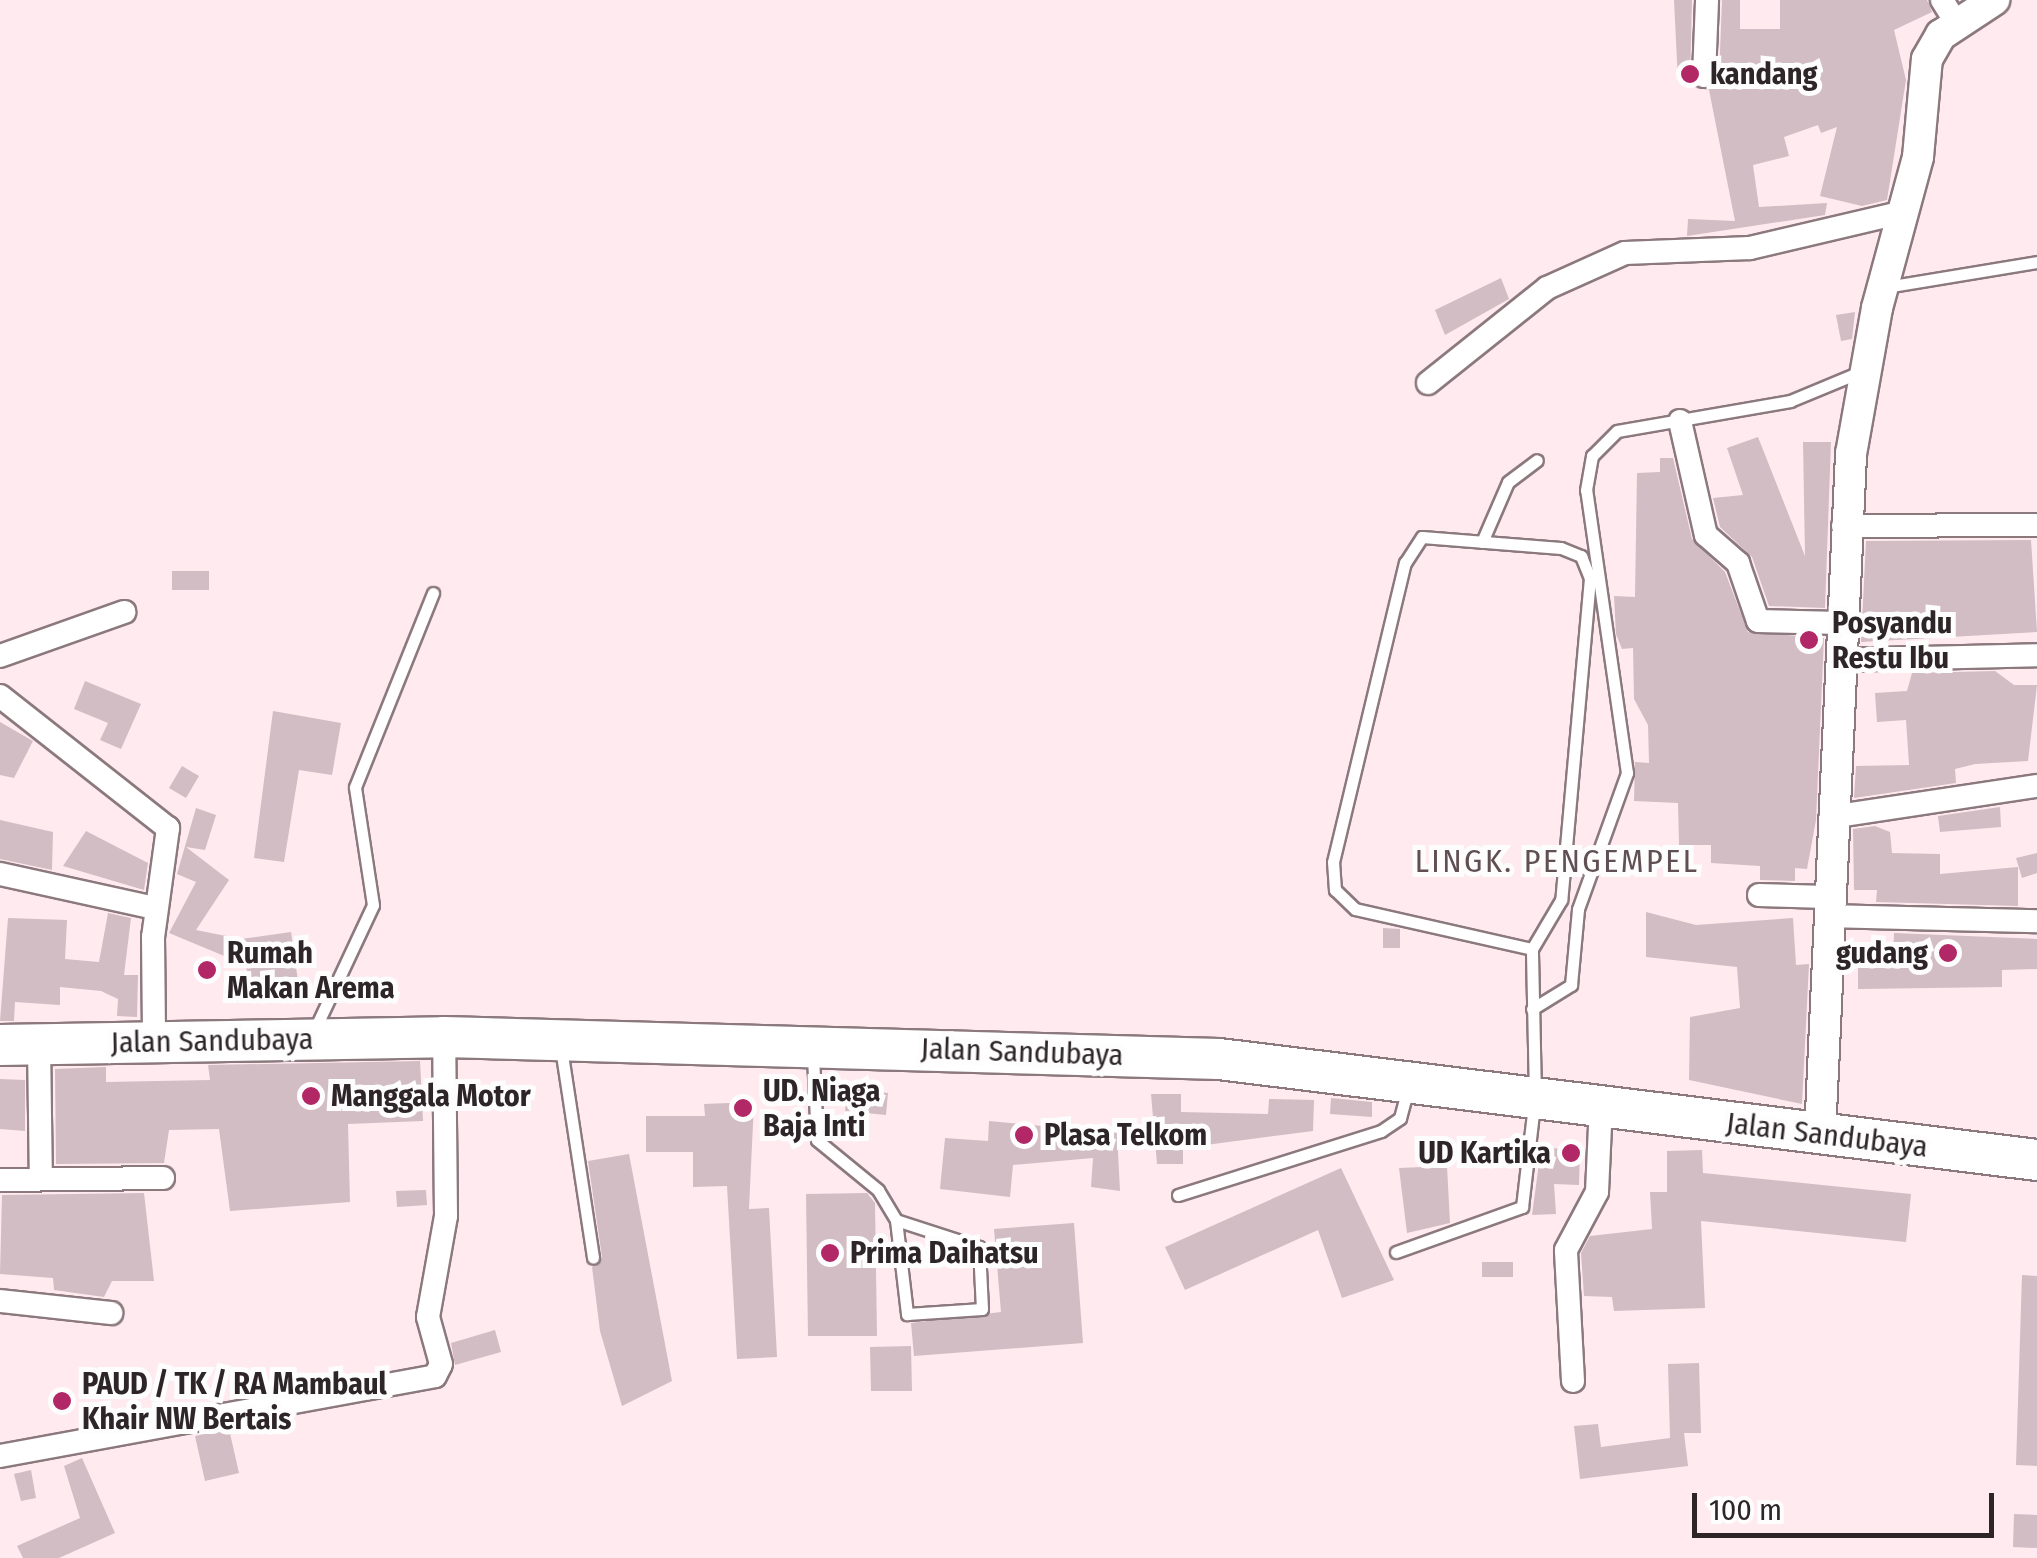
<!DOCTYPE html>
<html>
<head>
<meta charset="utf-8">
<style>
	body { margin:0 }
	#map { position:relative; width:2037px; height:1558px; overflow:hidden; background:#feeaef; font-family:"Fira Sans Condensed",sans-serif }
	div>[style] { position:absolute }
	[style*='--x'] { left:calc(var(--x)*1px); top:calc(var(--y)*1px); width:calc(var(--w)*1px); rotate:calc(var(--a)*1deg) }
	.building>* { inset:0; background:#d1bdc3 }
	.roads { filter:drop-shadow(2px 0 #8b797e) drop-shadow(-2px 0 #8b797e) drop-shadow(0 2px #8b797e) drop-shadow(0 -2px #8b797e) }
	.lane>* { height:11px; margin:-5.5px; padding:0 5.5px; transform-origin:5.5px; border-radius:5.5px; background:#fff }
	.street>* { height:22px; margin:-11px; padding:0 11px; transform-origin:11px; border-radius:11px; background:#fff }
	.secondary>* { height:30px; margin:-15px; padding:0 15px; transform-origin:15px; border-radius:15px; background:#fff }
	.highway>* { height:40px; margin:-20px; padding:0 20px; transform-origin:20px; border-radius:20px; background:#fff }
	.dots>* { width:28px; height:28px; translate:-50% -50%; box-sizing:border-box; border:5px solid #fdfdfd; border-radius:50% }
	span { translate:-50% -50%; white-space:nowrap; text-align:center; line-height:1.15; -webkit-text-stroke:10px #fdfdfd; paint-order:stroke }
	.poi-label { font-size:30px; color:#2d2527; font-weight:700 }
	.left { translate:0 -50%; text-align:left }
	.right { translate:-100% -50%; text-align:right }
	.street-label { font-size:30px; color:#2d2527 }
	.neighbourhood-label { font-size:32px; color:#604f53; letter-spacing:2.5px }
	.scale { position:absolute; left:1692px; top:1493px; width:302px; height:45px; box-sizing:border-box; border:5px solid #2d2527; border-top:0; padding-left:12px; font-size:30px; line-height:35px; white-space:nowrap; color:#2d2527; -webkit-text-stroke:8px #fdfdfd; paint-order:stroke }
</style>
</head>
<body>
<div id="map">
	<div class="building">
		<i style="clip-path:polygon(1674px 0,1692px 0,1690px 81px,1678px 82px)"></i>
		<i style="clip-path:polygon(1722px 0,1740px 0,1740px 29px,1780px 29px,1780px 0,1927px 0,1932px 12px,1894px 30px,1906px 80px,1887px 200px,1862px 206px,1820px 196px,1837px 127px,1821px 133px,1818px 125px,1784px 137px,1789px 156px,1753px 165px,1759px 207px,1827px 203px,1825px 215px,1687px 236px,1688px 219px,1735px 221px,1709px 90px,1719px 77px)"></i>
		<i style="clip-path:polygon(1501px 278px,1509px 299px,1445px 335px,1435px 310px)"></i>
		<i style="clip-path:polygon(1855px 312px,1852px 339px,1841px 341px,1836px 315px)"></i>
		<i style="clip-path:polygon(1758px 437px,1805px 556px,1803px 442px,1831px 442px,1825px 608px,1769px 606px,1752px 557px,1720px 527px,1713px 498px,1743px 495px,1727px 448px)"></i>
		<i style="clip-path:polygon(1660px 458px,1673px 458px,1692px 539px,1725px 572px,1748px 632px,1824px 638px,1816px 820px,1807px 869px,1795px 868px,1795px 881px,1760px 880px,1760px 866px,1711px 863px,1711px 845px,1679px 845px,1678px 803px,1634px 801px,1635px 762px,1649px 763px,1648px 725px,1634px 699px,1633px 648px,1622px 649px,1616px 634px,1614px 596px,1635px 597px,1637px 473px,1660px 472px)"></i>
		<i style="clip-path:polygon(2031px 540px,2037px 632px,1861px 642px,1866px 541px)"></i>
		<i style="clip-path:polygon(172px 571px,209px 571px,209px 590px,172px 590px)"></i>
		<i style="clip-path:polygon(1995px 671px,2014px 685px,2037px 685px,2028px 761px,1975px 764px,1955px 769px,1956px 783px,1854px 798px,1856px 766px,1909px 765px,1906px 720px,1877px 722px,1875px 693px,1907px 691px,1912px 673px)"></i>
		<i style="clip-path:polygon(85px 681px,141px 704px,121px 749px,100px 740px,108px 723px,74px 709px)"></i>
		<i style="clip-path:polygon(273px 711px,341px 723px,332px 775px,299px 770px,284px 862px,254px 858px)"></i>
		<i style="clip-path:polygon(0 722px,33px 741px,14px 778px,0 775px)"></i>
		<i style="clip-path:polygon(182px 766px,199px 776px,186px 798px,169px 788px)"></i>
		<i style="clip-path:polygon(2000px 807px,2001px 827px,1940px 832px,1938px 816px)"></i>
		<i style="clip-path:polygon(196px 808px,216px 815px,205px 850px,186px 847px,229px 880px,196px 930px,241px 939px,291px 932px,298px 981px,250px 988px,246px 965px,169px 933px,196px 882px,177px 874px)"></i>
		<i style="clip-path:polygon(0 820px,53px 832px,52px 870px,0 859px)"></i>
		<i style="clip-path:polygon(1875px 826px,1890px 832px,1892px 853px,1940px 854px,1940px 874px,2018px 867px,2018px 906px,1876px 902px,1877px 890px,1854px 890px,1853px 829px)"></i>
		<i style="clip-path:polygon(86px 831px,148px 863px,144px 890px,63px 866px)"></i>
		<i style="clip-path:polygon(2037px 853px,2037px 873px,2022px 878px,2016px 858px)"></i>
		<i style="clip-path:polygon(1646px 912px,1696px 925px,1793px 918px,1796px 965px,1809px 964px,1802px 1104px,1689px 1080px,1690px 1017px,1740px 1008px,1737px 967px,1646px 957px)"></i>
		<i style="clip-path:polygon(108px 913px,131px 918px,124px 975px,138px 975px,137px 1017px,117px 1016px,118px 999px,101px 991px,60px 987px,60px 1005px,15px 1002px,14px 1021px,0 1021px,8px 918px,67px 920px,65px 959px,99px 962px)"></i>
		<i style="clip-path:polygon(1383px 928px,1400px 929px,1400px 948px,1383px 948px)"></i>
		<i style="clip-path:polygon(1894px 933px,2037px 939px,2037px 969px,2002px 970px,2002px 987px,1858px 989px,1858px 964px,1893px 964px)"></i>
		<i style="clip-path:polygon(420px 1061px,423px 1121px,348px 1124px,350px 1202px,230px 1211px,219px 1129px,169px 1130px,164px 1163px,56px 1164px,55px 1069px,106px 1067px,106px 1082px,210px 1080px,208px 1065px)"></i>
		<i style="clip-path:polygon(0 1079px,25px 1080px,25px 1131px,0 1129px)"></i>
		<i style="clip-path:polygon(848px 1088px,888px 1093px,886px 1115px,845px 1111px)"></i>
		<i style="clip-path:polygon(1151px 1094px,1181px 1094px,1181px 1112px,1268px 1114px,1269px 1099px,1314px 1100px,1313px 1131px,1183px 1148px,1183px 1164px,1157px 1164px)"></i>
		<i style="clip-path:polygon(1331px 1098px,1372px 1102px,1372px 1117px,1330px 1114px)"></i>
		<i style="clip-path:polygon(754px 1102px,749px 1209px,769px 1208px,777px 1357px,737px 1359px,727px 1186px,693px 1187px,693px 1152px,646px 1152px,646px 1116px,705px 1116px,704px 1104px)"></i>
		<i style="clip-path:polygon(989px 1121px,1117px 1133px,1120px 1191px,1091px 1187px,1093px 1158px,1013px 1165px,1010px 1197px,940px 1189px,945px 1138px,988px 1141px)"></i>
		<i style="clip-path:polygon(1541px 1148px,1580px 1149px,1579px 1185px,1554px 1184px,1556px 1214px,1532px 1215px)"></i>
		<i style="clip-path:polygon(1702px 1150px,1703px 1173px,1911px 1194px,1906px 1242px,1701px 1221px,1705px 1308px,1614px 1311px,1612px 1297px,1584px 1296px,1581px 1253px,1590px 1236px,1652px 1229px,1650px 1192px,1667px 1192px,1667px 1151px)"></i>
		<i style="clip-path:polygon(629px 1154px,672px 1381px,622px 1406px,600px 1331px,592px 1267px,602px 1257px,588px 1161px)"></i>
		<i style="clip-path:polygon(1447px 1166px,1450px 1223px,1407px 1233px,1399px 1168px)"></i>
		<i style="clip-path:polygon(1341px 1168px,1394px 1280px,1342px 1298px,1318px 1230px,1185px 1290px,1165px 1247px)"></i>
		<i style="clip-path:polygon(426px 1190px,427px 1205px,397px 1207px,396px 1191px)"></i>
		<i style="clip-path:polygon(144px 1193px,154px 1281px,112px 1281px,104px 1297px,54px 1290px,53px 1278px,0 1274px,2px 1195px)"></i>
		<i style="clip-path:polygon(867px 1193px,875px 1203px,877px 1336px,808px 1336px,806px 1194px)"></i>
		<i style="clip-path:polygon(1074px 1223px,1083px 1343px,914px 1356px,911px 1323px,1001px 1312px,994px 1229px)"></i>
		<i style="clip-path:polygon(1482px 1262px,1513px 1262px,1513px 1277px,1482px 1277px)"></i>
		<i style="clip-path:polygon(2022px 1275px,2037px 1276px,2037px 1466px,2016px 1465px)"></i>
		<i style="clip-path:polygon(495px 1330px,501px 1352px,455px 1365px,451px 1343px)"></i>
		<i style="clip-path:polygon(911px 1346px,912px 1391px,871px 1391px,870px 1347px)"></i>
		<i style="clip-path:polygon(1699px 1363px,1701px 1433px,1684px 1433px,1688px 1466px,1580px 1479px,1574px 1426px,1598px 1424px,1601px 1447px,1670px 1438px,1668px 1364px)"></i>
		<i style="clip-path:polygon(229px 1429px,239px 1473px,205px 1481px,195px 1436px)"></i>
		<i style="clip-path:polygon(82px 1458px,115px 1533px,59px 1558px,23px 1558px,17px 1546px,80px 1518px,64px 1466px)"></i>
		<i style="clip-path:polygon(31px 1470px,36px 1498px,21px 1501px,14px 1474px)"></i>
		<i style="clip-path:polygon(2014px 1514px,2037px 1515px,2037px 1548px,2013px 1547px)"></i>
	</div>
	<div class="roads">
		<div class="lane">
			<i style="--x:1886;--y:287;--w:153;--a:-9.4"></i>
			<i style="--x:1482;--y:542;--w:65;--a:-66.6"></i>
			<i style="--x:1508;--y:482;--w:36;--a:-37"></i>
			<i style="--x:1532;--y:1009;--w:46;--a:-31.6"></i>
			<i style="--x:1571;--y:985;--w:76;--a:-84.7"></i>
			<i style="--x:1578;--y:909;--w:145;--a:-70.2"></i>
			<i style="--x:1627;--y:773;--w:286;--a:-98.2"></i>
			<i style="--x:1586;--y:490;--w:35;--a:-80"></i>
			<i style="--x:1592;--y:456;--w:35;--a:-45"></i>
			<i style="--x:1617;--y:431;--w:176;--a:-9.8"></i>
			<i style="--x:1790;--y:401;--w:76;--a:-22.5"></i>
			<i style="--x:314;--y:1031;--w:139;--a:-64.9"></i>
			<i style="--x:373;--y:905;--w:119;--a:-98.7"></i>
			<i style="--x:355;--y:787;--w:209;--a:-68.1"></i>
			<i style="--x:561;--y:1048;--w:212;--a:81.3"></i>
			<i style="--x:813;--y:1056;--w:84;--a:87.3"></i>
			<i style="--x:817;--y:1140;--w:79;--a:39.3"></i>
			<i style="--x:878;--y:1190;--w:35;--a:59"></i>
			<i style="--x:896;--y:1220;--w:95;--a:83.3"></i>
			<i style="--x:907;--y:1314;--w:75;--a:-3.8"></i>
			<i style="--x:982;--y:1309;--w:62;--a:-92.8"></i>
			<i style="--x:979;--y:1247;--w:87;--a:-162"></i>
			<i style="--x:1178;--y:1195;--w:213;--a:-17.5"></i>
			<i style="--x:1381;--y:1131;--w:23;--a:-34"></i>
			<i style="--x:1400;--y:1118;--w:30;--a:-75"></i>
			<i style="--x:1396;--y:1252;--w:134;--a:-19.7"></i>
			<i style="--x:1522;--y:1207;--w:112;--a:-83.3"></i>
			<i style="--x:1535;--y:1096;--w:147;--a:-91.2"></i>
			<i style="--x:1532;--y:949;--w:181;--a:-167.3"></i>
			<i style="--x:1355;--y:909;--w:28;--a:-136"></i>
			<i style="--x:1335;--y:890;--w:28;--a:-94"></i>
			<i style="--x:1333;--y:862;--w:308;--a:-76.5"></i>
			<i style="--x:1405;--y:563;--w:31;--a:-57"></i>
			<i style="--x:1422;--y:537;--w:139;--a:4.5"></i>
			<i style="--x:1561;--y:548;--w:22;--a:22"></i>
			<i style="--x:1581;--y:556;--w:24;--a:68"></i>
			<i style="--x:1590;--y:578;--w:323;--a:95.1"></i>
			<i style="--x:1561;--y:900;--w:57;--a:120.6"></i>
		</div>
		<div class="street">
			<i style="--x:1942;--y:0;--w:26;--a:58"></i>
			<i style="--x:1704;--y:76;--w:76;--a:-87.7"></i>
			<i style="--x:1428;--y:383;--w:152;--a:-38.6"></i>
			<i style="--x:1547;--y:288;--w:85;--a:-24.2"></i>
			<i style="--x:1625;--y:253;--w:125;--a:-2.3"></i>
			<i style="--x:1750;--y:248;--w:157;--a:-13.2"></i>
			<i style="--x:1680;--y:421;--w:117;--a:77.2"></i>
			<i style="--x:1706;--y:535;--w:43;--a:41.2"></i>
			<i style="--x:1738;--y:563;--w:61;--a:71"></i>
			<i style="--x:1758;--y:621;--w:82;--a:1.4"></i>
			<i style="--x:1843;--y:526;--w:194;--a:-0.3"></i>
			<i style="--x:0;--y:656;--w:132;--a:-19.5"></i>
			<i style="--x:1838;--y:660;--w:199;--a:-1.4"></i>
			<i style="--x:0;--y:696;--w:214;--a:38.2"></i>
			<i style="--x:168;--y:828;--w:110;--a:97.8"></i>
			<i style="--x:153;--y:937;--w:104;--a:89.4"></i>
			<i style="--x:1831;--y:817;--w:208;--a:-8.6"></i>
			<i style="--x:0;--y:874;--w:159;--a:12.4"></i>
			<i style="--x:1759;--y:895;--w:67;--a:1.7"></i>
			<i style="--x:1826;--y:916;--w:211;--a:1.4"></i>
			<i style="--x:39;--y:1044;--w:135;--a:89.2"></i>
			<i style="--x:0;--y:1180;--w:163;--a:-0.7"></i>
			<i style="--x:0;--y:1301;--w:112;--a:6.2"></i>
			<i style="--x:1573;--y:1381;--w:131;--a:-93.1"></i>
			<i style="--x:1566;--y:1250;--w:66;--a:-61.9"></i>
			<i style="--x:1597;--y:1192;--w:87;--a:-87.4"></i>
			<i style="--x:0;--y:1456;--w:442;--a:-10.4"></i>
			<i style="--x:435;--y:1376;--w:13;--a:-63"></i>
			<i style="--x:441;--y:1364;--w:49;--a:-105.5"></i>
			<i style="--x:428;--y:1317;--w:103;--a:-79.9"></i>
			<i style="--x:446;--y:1216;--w:179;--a:-90.6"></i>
		</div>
		<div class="secondary">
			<i style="--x:1820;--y:1135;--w:682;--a:-87.39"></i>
			<i style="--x:1851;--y:454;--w:148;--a:-79.9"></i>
			<i style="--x:1877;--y:308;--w:156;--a:-74.8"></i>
			<i style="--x:1918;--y:157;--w:98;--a:-84.8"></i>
			<i style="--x:1927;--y:59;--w:28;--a:-60"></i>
			<i style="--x:1941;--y:35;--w:64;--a:-33.4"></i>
		</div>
		<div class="highway">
			<i style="--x:0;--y:1045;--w:444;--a:-1"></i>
			<i style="--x:444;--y:1037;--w:775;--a:1.63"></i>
			<i style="--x:1219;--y:1059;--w:824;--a:7.04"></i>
		</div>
	</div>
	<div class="dots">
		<i style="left:1690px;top:74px;background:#b22765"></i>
		<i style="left:1809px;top:640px;background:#b22765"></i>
		<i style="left:1948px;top:953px;background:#b22765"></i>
		<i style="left:207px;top:970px;background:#b22765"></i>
		<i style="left:311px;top:1096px;background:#b22765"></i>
		<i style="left:743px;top:1108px;background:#b22765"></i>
		<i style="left:1024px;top:1135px;background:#b22765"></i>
		<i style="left:1571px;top:1153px;background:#b22765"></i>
		<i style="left:830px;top:1253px;background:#b22765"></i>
		<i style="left:62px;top:1401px;background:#b22765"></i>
	</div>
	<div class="poi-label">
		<span class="left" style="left:1710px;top:74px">kandang</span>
		<span class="left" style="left:1832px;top:640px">Posyandu<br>Restu Ibu</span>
		<span class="left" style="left:227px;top:970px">Rumah<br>Makan Arema</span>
		<span class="right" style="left:1928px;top:953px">gudang</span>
		<span class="left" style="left:763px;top:1108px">UD. Niaga<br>Baja Inti</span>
		<span class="left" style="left:331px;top:1096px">Manggala Motor</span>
		<span class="left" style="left:1044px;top:1135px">Plasa Telkom</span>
		<span class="right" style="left:1551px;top:1153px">UD Kartika</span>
		<span class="left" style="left:850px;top:1253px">Prima Daihatsu</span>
		<span class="left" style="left:82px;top:1401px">PAUD / TK / RA Mambaul<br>Khair NW Bertais</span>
	</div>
	<div class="street-label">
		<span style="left:212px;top:1041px;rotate:-1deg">Jalan Sandubaya</span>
		<span style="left:1022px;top:1052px;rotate:2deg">Jalan Sandubaya</span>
		<span style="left:1827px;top:1135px;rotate:7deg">Jalan Sandubaya</span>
	</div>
	<div class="neighbourhood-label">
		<span style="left:1557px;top:861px">LINGK. PENGEMPEL</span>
	</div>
	<div class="scale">100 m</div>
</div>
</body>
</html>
